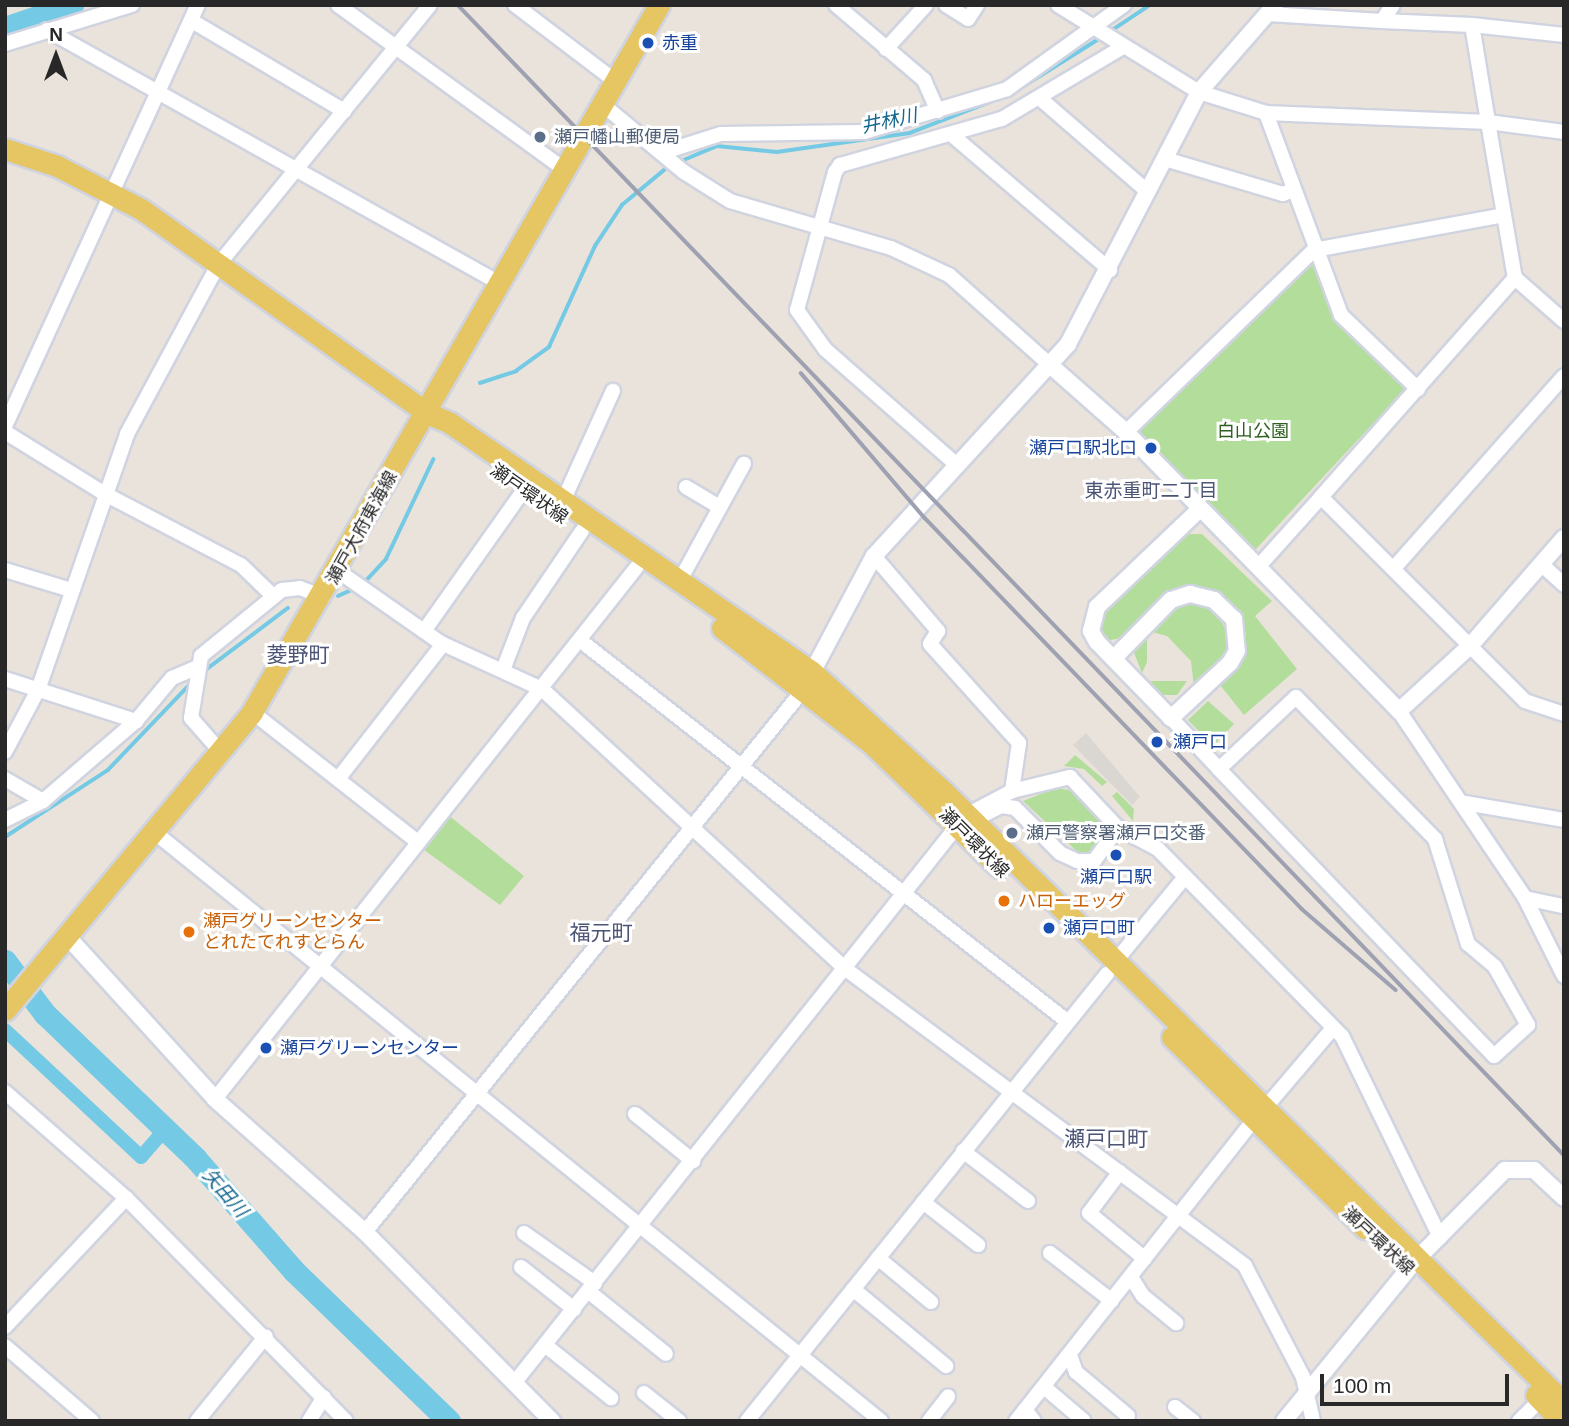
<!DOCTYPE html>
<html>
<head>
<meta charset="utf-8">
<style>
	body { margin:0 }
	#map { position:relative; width:1569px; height:1426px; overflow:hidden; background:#eae3db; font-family:Arial,"Noto Sans JP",sans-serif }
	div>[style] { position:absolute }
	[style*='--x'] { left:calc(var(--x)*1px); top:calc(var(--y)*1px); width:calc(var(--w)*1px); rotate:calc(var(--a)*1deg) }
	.green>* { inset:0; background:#b2dd9b }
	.plaza>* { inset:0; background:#dad6d1 }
	.stream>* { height:3.5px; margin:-1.75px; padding:0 1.75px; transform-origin:1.75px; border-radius:1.75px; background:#74c9e5 }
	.canal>* { height:14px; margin:-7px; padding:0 7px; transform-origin:7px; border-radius:7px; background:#74c9e5 }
	.river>* { height:23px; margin:-11.5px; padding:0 11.5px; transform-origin:11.5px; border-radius:11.5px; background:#74c9e5 }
	.roads { filter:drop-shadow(2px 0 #d0d4e0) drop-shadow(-2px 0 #d0d4e0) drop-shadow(0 2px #d0d4e0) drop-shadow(0 -2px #d0d4e0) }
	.minor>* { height:14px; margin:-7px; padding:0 7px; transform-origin:7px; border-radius:7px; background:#fff }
	.tertiary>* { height:16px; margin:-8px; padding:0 8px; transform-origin:8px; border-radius:8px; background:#fff }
	.primary>* { height:21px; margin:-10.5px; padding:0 10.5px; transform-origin:10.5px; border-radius:10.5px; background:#e6c563 }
	.rail>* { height:3.5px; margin:-1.75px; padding:0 1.75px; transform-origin:1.75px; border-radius:1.75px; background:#9ea1b1 }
	.dots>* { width:19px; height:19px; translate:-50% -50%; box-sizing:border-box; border:4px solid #fff; border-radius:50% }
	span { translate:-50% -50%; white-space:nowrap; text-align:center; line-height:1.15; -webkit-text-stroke:6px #fff; paint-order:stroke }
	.transit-label { font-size:18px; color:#164399 }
	.left { translate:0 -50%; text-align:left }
	.right { translate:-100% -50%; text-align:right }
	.service-label { font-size:18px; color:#4e5e75 }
	.park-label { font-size:18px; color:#2d5f1e }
	.street-label { font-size:18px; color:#282828 }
	.food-label { font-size:18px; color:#c56008 }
	.water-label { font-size:19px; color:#16678e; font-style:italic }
	.neighbourhood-label { font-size:19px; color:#4c5475 }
	.quarter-label { font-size:21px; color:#4c5475 }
	.frame { position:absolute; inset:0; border:7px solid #282828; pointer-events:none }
	.north { position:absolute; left:21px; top:21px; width:70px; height:70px; -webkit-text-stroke:5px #fff; paint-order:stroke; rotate:0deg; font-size:19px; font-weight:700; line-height:28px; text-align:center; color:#282828 }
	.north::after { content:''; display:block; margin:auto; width:24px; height:32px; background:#282828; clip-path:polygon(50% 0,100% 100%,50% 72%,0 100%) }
	.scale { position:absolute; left:1320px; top:1374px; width:189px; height:32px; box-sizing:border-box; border:4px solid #282828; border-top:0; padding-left:9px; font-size:21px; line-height:24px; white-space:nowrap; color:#282828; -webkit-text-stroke:5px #fff; paint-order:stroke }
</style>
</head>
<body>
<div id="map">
	<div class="green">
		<i style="clip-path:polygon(1312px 259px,1333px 316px,1409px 385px,1255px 550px,1136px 430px)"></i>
		<i style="clip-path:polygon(1186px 534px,1202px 534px,1272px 601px,1255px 616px,1297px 669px,1244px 715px,1220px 685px,1242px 662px,1246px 633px,1225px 597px,1197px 587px,1162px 598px,1121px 638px,1106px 641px,1093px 621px)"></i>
		<i style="clip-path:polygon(1200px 601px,1215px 609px,1231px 640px,1226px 656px,1194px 687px,1191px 661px,1167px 636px,1152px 632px,1178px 604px)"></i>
		<i style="clip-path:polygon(1147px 637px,1147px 662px,1142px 673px,1133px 650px)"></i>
		<i style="clip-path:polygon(1187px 681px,1177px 695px,1163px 695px,1150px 681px)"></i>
		<i style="clip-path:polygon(1208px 701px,1234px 724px,1213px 746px,1188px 720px)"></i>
		<i style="clip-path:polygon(1075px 755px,1107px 782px,1102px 786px,1084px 769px,1064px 766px)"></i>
		<i style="clip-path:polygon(1056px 788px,1075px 791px,1103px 819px,1102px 843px,1082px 856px,1023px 801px)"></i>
		<i style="clip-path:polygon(1117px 792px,1134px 809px,1133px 821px,1112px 796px)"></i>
		<i style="clip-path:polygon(447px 814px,524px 876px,500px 905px,420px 847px)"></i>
	</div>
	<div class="plaza">
		<i style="clip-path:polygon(1086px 733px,1140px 797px,1132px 805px,1073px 745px)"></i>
	</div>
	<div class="stream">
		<i style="--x:1111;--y:31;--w:47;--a:-33.7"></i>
		<i style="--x:1016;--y:91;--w:102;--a:-32.1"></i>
		<i style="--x:679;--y:162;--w:41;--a:-22.8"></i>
		<i style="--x:717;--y:146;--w:60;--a:5.7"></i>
		<i style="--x:777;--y:152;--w:134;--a:-8.1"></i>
		<i style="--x:910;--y:133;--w:100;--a:-21.2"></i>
		<i style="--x:480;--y:383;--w:38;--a:-18"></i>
		<i style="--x:516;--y:371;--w:41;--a:-36"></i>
		<i style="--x:549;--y:347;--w:111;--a:-65.5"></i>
		<i style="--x:595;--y:246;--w:49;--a:-56.6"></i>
		<i style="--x:622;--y:205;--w:61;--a:-39.7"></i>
		<i style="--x:363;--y:584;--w:34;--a:-47"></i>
		<i style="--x:386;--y:559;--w:110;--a:-64.6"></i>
		<i style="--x:338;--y:596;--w:20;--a:-24"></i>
		<i style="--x:203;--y:672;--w:106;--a:-37"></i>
		<i style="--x:5;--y:837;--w:123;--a:-33"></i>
		<i style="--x:108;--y:770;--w:122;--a:-46.3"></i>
	</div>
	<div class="canal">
		<i style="--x:5;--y:1030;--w:186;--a:43"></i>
		<i style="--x:141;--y:1157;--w:37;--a:-49"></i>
	</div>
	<div class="river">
		<i style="--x:5;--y:28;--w:71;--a:-18.9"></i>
		<i style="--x:5;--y:961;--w:66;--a:53"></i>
		<i style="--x:45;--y:1014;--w:209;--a:43.8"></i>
		<i style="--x:196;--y:1159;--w:149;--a:48.8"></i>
		<i style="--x:294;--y:1271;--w:216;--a:44.1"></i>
	</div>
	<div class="roads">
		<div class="minor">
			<i style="--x:338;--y:5;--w:281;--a:36"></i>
			<i style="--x:515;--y:5;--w:126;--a:37.2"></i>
			<i style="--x:836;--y:5;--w:116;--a:40.4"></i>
			<i style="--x:924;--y:80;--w:34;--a:66"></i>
			<i style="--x:946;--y:5;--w:26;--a:32"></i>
			<i style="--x:968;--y:19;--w:17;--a:-57"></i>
			<i style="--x:1058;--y:5;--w:166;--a:31.7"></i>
			<i style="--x:1199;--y:92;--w:70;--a:17.4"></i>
			<i style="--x:1266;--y:113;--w:222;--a:2.3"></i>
			<i style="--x:1488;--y:122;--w:158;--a:80.2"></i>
			<i style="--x:1393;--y:5;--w:19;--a:125"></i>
			<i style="--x:1382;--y:21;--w:90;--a:2.5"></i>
			<i style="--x:1472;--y:25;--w:98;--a:80.6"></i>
			<i style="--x:1488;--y:122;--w:77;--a:7.5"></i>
			<i style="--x:1268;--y:14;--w:114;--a:3.5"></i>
			<i style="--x:192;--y:21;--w:177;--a:30.6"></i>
			<i style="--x:1472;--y:25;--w:93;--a:6.2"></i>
			<i style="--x:47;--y:30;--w:520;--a:29.23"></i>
			<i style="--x:5;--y:44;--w:133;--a:-17.1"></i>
			<i style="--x:886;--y:49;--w:59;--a:-47.7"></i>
			<i style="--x:1043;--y:101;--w:139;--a:40.9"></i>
			<i style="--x:602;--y:104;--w:107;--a:39.7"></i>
			<i style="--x:684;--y:172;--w:54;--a:32.2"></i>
			<i style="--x:730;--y:201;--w:168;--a:16.3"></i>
			<i style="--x:891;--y:248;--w:64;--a:25"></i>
			<i style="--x:949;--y:275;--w:135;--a:41.7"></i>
			<i style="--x:1266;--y:113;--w:215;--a:69.6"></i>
			<i style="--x:1341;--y:315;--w:107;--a:43.9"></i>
			<i style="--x:952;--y:135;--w:208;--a:40.5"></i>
			<i style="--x:661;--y:153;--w:63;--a:-17.6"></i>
			<i style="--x:721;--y:134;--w:143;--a:-0.8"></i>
			<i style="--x:864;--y:132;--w:149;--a:-16.7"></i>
			<i style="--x:1007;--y:89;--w:144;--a:-35.7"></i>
			<i style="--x:1165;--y:159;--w:123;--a:16.5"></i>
			<i style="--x:1283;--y:194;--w:11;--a:-22"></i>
			<i style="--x:5;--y:426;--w:463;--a:-65.4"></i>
			<i style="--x:5;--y:432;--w:118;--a:31.8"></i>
			<i style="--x:105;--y:494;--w:153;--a:27.6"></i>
			<i style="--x:241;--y:565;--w:45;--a:44.1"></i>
			<i style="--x:1126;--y:432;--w:262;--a:-44.1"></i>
			<i style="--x:1314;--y:250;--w:193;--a:-10.4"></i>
			<i style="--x:958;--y:466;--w:177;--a:-138.7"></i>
			<i style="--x:825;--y:349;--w:48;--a:-125.7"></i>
			<i style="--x:797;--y:310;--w:143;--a:-74.6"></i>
			<i style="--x:835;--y:172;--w:9;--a:-54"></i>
			<i style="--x:840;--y:165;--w:168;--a:-15.9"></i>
			<i style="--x:1002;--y:119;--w:139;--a:-30.8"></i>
			<i style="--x:686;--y:487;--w:39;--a:31"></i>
			<i style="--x:1321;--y:497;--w:293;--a:-48.5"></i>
			<i style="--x:1515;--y:278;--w:65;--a:41.3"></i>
			<i style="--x:563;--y:501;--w:121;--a:-65.6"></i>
			<i style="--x:874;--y:556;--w:99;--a:49.5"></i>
			<i style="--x:938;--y:631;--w:15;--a:122"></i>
			<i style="--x:930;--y:644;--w:133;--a:48"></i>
			<i style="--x:1019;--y:743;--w:49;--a:98.3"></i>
			<i style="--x:1541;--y:564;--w:31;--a:42"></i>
			<i style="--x:1258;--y:567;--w:94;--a:-48"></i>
			<i style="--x:1321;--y:497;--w:288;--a:45"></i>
			<i style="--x:1525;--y:701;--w:41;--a:18.4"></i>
			<i style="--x:1394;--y:568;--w:256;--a:-48.5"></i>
			<i style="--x:5;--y:570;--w:69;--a:16.9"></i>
			<i style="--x:338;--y:571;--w:126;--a:35"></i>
			<i style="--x:441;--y:643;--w:111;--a:24.5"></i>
			<i style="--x:542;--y:689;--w:415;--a:42.7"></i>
			<i style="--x:847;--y:970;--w:496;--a:36.6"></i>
			<i style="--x:1245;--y:1266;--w:125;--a:62.4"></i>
			<i style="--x:1303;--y:1377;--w:45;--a:77.2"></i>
			<i style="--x:679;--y:582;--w:135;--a:-61.2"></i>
			<i style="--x:424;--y:631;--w:173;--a:-54.7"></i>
			<i style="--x:581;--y:641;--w:618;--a:38.04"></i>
			<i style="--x:503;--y:670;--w:56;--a:-69"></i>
			<i style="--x:523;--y:618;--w:105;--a:-55.9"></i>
			<i style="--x:5;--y:679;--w:138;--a:17.8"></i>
			<i style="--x:136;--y:721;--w:56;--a:-50.1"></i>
			<i style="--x:172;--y:678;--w:28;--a:-23"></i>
			<i style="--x:1296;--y:697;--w:199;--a:45.6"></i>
			<i style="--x:1435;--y:839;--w:110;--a:72.6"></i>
			<i style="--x:1468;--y:944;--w:35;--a:40"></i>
			<i style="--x:1495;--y:967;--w:67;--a:60.4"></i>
			<i style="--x:1528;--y:1025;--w:46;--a:137.6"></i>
			<i style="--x:1494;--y:1056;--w:397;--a:-133.8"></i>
			<i style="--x:1219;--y:769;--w:105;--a:-43.1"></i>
			<i style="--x:1399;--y:711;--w:225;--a:56"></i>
			<i style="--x:1525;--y:898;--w:87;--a:63.4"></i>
			<i style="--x:252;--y:712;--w:211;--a:38.1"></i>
			<i style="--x:1171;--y:718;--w:70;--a:46.7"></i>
			<i style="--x:220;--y:751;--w:44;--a:-131.3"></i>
			<i style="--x:191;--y:718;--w:63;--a:-80.8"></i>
			<i style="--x:201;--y:656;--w:104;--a:-39.2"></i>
			<i style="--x:282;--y:590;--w:18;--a:-6"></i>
			<i style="--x:300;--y:588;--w:25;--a:21"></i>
			<i style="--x:5;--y:752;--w:70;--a:-62"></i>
			<i style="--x:38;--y:690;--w:271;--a:-70.8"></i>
			<i style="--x:127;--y:434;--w:192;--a:-61.7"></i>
			<i style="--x:218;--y:265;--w:335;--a:-50.8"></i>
			<i style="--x:5;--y:779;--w:44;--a:30.1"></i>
			<i style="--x:338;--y:779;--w:171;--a:-52.1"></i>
			<i style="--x:1465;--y:803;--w:100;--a:9.7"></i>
			<i style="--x:5;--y:820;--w:42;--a:-26.6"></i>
			<i style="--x:43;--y:801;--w:123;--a:-40.7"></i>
			<i style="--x:1118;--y:828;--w:45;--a:27.7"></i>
			<i style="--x:1158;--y:849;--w:262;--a:45.5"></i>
			<i style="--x:1342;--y:1036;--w:224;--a:64"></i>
			<i style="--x:153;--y:831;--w:937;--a:39.02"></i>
			<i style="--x:1525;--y:898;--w:40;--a:12"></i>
			<i style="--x:1114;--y:963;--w:112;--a:-50.5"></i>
			<i style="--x:5;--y:1092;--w:161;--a:41.2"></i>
			<i style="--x:126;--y:1198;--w:313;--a:45.4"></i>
			<i style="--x:215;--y:1099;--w:678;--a:-51.59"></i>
			<i style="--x:1265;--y:1108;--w:105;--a:-49.6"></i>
			<i style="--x:635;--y:1114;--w:75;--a:39"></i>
			<i style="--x:963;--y:1151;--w:82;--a:37.6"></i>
			<i style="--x:1120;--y:1172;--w:51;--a:127.1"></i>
			<i style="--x:1089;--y:1213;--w:72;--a:39.4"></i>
			<i style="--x:923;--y:1202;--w:70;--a:38"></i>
			<i style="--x:365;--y:1232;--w:698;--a:-51.05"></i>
			<i style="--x:524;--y:1233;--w:87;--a:35.2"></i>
			<i style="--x:1050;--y:1253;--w:78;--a:37.7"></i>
			<i style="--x:878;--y:1258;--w:69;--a:39.7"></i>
			<i style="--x:521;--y:1267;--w:68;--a:38.4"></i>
			<i style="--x:1131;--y:1277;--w:22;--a:58"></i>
			<i style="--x:1143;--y:1296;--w:43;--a:39.3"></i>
			<i style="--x:853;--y:1289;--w:121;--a:39.6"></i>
			<i style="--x:588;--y:1291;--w:100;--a:38.9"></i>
			<i style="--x:5;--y:1327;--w:177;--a:-46.8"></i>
			<i style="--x:545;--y:1345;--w:85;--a:38.8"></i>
			<i style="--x:5;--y:1346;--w:115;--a:40.8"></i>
			<i style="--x:1070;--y:1355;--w:18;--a:71"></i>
			<i style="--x:1076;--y:1372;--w:68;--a:40.2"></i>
			<i style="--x:515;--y:1382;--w:723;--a:-51.51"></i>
			<i style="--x:965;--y:816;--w:53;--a:-28"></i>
			<i style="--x:1012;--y:791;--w:60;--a:-13.6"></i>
			<i style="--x:1070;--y:777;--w:70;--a:46.7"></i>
			<i style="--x:1118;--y:828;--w:41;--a:126"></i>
			<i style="--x:1094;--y:861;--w:17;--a:180"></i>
			<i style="--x:1077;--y:861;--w:19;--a:-155"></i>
			<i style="--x:1060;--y:853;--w:64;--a:-135"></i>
			<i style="--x:1015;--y:808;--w:14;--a:-172"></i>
			<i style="--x:1001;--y:806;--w:37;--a:153"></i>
			<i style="--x:1044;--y:1387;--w:52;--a:40.4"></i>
			<i style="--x:644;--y:1393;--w:45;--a:38.7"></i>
			<i style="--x:1175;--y:1407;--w:23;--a:38"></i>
			<i style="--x:1025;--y:1410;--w:14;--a:51"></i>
			<i style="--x:197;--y:1421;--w:109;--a:-50.9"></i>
			<i style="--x:309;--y:1421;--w:28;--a:-58"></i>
			<i style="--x:747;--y:1421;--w:574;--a:-51.15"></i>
			<i style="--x:929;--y:1421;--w:31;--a:-52"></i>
			<i style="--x:1016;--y:1421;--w:381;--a:-51.7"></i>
			<i style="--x:1519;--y:1421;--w:30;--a:-45"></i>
		</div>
		<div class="tertiary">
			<i style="--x:1050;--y:365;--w:101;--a:41.4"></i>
			<i style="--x:1126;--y:432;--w:390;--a:45.6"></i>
			<i style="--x:1399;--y:711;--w:96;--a:-42.5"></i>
			<i style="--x:1470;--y:646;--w:143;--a:-49"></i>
			<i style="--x:1115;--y:657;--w:80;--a:-45.5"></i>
			<i style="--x:1171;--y:600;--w:20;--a:-18"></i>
			<i style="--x:1190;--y:594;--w:25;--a:14"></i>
			<i style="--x:1214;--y:600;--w:28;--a:44"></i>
			<i style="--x:1234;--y:619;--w:32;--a:85"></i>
			<i style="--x:1237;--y:651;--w:14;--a:120"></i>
			<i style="--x:1230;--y:663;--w:81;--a:137"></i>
			<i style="--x:1171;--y:718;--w:106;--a:-134.2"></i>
			<i style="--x:1097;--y:642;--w:13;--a:-119"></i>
			<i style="--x:1091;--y:631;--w:25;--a:-76"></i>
			<i style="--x:1097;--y:607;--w:141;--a:-43.6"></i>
			<i style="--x:808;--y:680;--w:140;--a:-62"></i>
			<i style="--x:874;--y:556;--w:287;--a:-47.5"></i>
			<i style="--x:1068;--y:344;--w:284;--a:-62.5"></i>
			<i style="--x:1199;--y:92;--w:116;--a:-48.9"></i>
			<i style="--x:66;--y:935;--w:222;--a:47.7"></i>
			<i style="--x:215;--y:1099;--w:200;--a:41.6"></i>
			<i style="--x:365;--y:1232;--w:266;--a:45.3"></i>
			<i style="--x:1284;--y:1421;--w:208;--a:-50.7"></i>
			<i style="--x:1416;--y:1260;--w:127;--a:-45.3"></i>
			<i style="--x:1505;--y:1170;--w:29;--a:0"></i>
			<i style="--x:1534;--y:1170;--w:41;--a:43"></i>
		</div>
		<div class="primary">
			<i style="--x:5;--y:149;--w:55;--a:18.1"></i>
			<i style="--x:57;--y:166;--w:94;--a:27.1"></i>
			<i style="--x:141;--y:209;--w:351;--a:35.5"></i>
			<i style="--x:427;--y:413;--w:25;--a:23"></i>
			<i style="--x:450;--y:423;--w:438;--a:34.5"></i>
			<i style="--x:811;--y:671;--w:177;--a:42.3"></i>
			<i style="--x:942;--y:790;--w:873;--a:44.58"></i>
			<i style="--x:722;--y:628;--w:188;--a:37.7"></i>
			<i style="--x:871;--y:743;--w:178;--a:44.1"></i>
			<i style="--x:5;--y:1010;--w:387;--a:-50.3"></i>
			<i style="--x:252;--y:712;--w:816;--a:-60.07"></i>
			<i style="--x:1172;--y:1037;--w:272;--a:44.7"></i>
			<i style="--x:1536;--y:1395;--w:36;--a:46"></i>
		</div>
	</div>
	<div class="rail">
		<i style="--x:458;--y:5;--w:1596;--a:46.12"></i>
		<i style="--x:801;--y:373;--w:191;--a:49.5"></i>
		<i style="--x:925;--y:518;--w:543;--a:46.04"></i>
		<i style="--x:1302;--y:909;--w:124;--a:40.8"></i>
	</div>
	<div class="dots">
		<i style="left:648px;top:43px;background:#1a4fb4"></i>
		<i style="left:540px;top:137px;background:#5c6f8a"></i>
		<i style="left:1151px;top:448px;background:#1a4fb4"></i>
		<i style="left:1157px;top:742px;background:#1a4fb4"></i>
		<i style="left:1012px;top:833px;background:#5c6f8a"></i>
		<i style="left:1116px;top:855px;background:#1a4fb4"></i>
		<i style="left:1004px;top:901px;background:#e8710a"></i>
		<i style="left:1049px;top:928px;background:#1a4fb4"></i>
		<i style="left:189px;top:932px;background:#e8710a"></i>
		<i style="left:266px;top:1048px;background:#1a4fb4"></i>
	</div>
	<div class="transit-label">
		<span class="left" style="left:662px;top:43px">赤重</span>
		<span class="right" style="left:1137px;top:448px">瀬戸口駅北口</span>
		<span class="left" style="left:1173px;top:742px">瀬戸口</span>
		<span style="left:1116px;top:877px">瀬戸口駅</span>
		<span class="left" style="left:1063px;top:928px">瀬戸口町</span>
		<span class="left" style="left:280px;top:1048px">瀬戸グリーンセンター</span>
	</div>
	<div class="service-label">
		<span class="left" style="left:554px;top:137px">瀬戸幡山郵便局</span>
		<span class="left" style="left:1026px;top:833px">瀬戸警察署瀬戸口交番</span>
	</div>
	<div class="park-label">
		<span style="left:1253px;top:431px">白山公園</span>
	</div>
	<div class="street-label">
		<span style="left:529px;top:494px;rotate:35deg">瀬戸環状線</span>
		<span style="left:362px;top:528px;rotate:-61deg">瀬戸大府東海線</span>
		<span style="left:974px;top:843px;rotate:45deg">瀬戸環状線</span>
		<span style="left:1378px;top:1241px;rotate:43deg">瀬戸環状線</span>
	</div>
	<div class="food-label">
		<span class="left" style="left:1018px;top:901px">ハローエッグ</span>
		<span class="left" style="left:203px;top:932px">瀬戸グリーンセンター<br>とれたてれすとらん</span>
	</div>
	<div class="water-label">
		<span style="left:889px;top:121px;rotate:-12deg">井林川</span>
		<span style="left:225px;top:1193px;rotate:49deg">矢田川</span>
	</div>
	<div class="neighbourhood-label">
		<span style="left:1151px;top:491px">東赤重町二丁目</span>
	</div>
	<div class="quarter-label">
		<span style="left:298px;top:655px">菱野町</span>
		<span style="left:601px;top:933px">福元町</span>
		<span style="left:1106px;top:1139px">瀬戸口町</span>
	</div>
	<div class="frame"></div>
	<div class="north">N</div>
	<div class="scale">100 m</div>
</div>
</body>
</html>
